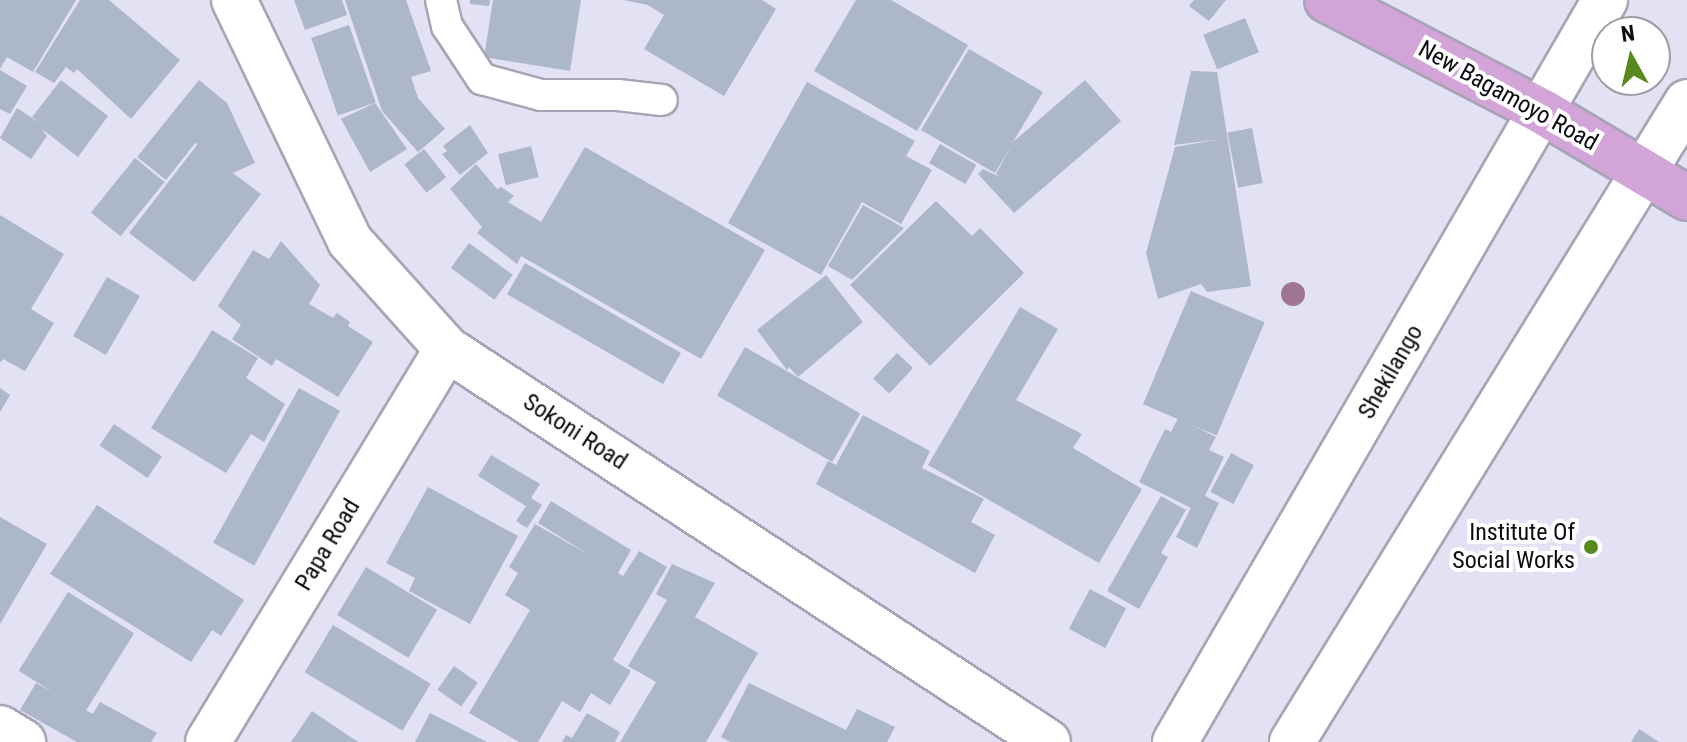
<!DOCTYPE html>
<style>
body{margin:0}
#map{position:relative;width:1687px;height:742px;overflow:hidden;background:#e3e1f4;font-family:"Roboto Condensed",sans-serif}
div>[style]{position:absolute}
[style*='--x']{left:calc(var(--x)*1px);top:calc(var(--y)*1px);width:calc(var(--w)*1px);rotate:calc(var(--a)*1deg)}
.building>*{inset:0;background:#acb7c7;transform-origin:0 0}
.roads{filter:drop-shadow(2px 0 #a6a4b6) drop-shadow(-2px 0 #a6a4b6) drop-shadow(0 2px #a6a4b6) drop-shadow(0 -2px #a6a4b6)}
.service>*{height:30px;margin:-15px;padding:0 15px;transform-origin:15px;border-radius:15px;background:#fff}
.minor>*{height:44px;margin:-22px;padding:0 22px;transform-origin:22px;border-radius:22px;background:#fff}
.tertiary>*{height:44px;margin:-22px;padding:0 22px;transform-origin:22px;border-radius:22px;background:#fff}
.secondary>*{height:44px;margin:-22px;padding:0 22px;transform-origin:22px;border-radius:22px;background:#fff}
.trunk>*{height:44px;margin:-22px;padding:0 22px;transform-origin:22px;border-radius:22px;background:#d2a4d8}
.trees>*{width:24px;height:24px;margin:-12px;border-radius:50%;background:#a07592}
.dots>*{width:22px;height:22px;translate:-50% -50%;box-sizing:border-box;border:4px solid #fff;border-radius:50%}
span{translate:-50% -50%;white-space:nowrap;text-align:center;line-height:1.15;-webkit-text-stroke:8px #fff;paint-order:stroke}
.street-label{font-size:24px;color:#0c0b11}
.poi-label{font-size:24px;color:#0c0b11}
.right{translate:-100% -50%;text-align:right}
.north{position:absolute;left:1591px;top:16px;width:80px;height:80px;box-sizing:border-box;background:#fff;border:2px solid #9e9da0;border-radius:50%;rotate:352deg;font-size:22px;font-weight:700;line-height:32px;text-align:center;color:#0c0b11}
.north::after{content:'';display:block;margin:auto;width:28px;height:36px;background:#58891d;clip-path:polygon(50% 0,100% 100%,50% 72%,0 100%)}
</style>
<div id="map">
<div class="building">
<div style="clip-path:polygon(0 0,76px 0,33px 72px,7px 57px,0 69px)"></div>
<div style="clip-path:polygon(80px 0,109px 0,180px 60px,131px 119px,77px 69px,74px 73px,66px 67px,54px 83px,35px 72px)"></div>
<div style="clip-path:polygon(294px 0,342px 0,347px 15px,305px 30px)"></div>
<div style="clip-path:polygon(345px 0,406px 0,431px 71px,411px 77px,418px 98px,445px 129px,418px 152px,382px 111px)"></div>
<div style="clip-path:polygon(470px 0,490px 0,489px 6px,470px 4px)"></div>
<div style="clip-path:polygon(493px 0,581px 0,570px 71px,484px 57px)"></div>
<div style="clip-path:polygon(624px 0,762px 0,776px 9px,724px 96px,644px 49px,664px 15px,648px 5px)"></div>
<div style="clip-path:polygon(856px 0,891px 0,968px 45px,917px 131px,814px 71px)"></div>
<div style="clip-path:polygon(1194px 0,1226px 0,1209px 21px,1189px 6px)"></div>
<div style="left:1245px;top:18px;width:37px;height:45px;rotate:68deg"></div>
<div style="left:349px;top:25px;width:82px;height:40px;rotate:71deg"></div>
<div style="clip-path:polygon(969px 49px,1043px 92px,1013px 142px,1085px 80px,1121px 121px,1014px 213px,978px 174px,983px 169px,1000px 177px,996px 174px,1012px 145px,995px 173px,921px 130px)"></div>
<div style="clip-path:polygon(0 70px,27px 86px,10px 114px,0 109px)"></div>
<div style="clip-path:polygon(1191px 71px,1217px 72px,1251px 286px,1207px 292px,1201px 284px,1158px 299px,1146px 253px,1175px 147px,1221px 139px,1174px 145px)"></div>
<div style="clip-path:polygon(61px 80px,108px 116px,78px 157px,42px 129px,47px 136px,31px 159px,0 138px,17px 108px,41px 124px,32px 117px)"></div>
<div style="clip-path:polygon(199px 80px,227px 103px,255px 163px,233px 173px,261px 194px,194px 282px,129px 233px,197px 145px,196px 142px,166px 180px,137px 157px)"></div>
<div style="clip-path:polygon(807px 82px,915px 141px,906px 156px,932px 170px,901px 224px,862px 202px,821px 275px,728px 223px)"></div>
<div style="clip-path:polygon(375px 103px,407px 149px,370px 172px,341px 119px)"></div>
<div style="clip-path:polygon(470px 125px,488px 153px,460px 175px,442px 154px,447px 151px,443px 146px)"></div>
<div style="left:1252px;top:128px;width:56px;height:25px;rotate:79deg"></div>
<div style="left:940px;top:144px;width:42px;height:22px;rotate:30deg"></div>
<div style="left:531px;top:146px;width:32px;height:34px;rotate:76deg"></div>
<div style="clip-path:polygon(585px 147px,765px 250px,701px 359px,521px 256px,517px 264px,477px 233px,482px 227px,450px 189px,476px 164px,497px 189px,501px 187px,514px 196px,508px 202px,541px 222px)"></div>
<div style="left:424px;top:149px;width:36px;height:25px;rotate:52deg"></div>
<div style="left:135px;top:158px;width:38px;height:70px;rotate:39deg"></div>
<div style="clip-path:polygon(936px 201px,972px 236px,980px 228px,1024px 273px,930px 366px,850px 285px)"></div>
<div style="clip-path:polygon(863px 205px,904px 228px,852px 280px,828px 266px)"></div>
<div style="clip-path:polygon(0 215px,64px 254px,31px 309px,54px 323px,25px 371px,3px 359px,0 363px)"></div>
<div style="clip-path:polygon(281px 241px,320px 285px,309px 304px,333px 318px,337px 313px,350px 322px,348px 326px,373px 342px,338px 397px,276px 359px,272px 366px,232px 339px,241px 325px,218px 306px,253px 250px,269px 259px)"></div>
<div style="left:469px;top:243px;width:54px;height:31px;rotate:36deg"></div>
<div style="left:525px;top:263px;width:180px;height:36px;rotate:30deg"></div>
<div style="clip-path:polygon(826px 275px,863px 322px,798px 377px,789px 367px,787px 370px,757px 330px)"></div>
<div style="left:107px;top:277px;width:38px;height:68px;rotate:30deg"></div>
<div style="left:1191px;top:291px;width:80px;height:123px;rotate:23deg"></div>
<div style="clip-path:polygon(1020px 307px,1058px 329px,1016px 400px,1082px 434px,1073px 448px,1142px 489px,1099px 563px,928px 465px)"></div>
<div style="clip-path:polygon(212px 330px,258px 358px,246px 378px,285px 404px,264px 442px,251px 434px,226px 473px,151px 428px)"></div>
<div style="left:745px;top:347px;width:133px;height:56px;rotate:30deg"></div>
<div style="left:897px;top:353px;width:22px;height:35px;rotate:43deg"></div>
<div style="clip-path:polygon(0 388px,10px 395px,0 412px)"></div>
<div style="left:299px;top:388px;width:47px;height:177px;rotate:29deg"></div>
<div style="clip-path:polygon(863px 415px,930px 451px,922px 468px,984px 499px,971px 522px,995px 535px,975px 573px,816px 484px,828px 461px,836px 465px)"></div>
<div style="clip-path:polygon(1178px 418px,1216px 437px,1209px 450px,1224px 457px,1205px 496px,1219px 503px,1197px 548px,1176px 537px,1191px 508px,1139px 482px,1165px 429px,1171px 432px)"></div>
<div style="left:114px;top:424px;width:58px;height:26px;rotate:34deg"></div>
<div style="left:1231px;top:453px;width:26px;height:44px;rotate:28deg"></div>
<div style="clip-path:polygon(491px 455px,540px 484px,531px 498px,542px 505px,527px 528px,516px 521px,526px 506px,478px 476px)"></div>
<div style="clip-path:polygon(428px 487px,518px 536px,470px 624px,409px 591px,415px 578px,386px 563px)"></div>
<div style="clip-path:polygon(1161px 496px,1186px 510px,1161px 553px,1168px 557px,1139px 609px,1107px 591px)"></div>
<div style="clip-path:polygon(551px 501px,631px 550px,618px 573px,623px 576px,639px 551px,667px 567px,613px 660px,631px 671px,610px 705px,591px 693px,580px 712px,562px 701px,538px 742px,519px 742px,469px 713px,530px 610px,505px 595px,518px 573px,509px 567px,535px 524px,591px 556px,538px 523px)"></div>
<div style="clip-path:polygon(97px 505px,244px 600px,221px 636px,212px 630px,191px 662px,50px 574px)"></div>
<div style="clip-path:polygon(0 517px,47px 544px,0 624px)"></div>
<div style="clip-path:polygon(672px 564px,715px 583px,695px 617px,758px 653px,706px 742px,620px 742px,656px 682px,628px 666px,667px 600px,656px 594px)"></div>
<div style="left:366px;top:567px;width:83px;height:56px;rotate:31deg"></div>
<div style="left:1090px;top:589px;width:41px;height:45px;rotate:28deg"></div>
<div style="left:68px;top:592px;width:78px;height:93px;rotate:32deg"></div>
<div style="left:333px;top:625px;width:114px;height:55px;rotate:31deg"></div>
<div style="left:454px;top:666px;width:29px;height:29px;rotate:35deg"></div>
<div style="clip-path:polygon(36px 683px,93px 714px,100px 702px,157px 733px,151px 742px,77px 742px,20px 710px)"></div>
<div style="clip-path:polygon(749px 683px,846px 730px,857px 709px,895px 727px,887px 742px,731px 742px,721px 737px)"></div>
<div style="clip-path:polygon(312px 711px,358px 742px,291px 742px)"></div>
<div style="clip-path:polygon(430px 713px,487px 742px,415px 742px)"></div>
<div style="clip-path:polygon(587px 713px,620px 732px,615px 742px,562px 742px,566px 735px,572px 738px)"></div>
<div style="clip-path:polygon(1639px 729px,1659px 742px,1631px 742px)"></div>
</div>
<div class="roads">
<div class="service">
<div style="--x:441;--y:0;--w:27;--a:77"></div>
<div style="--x:447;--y:26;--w:64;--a:56.6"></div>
<div style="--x:482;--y:79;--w:61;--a:15.2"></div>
<div style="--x:541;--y:95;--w:77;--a:0"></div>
<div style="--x:618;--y:95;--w:44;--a:6.5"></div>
</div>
<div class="minor">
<div style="--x:0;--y:728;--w:27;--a:31"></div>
<div style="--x:208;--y:742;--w:460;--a:-58.7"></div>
</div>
<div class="tertiary">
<div style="--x:234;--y:0;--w:267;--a:64.3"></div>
<div style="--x:350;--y:241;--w:145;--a:48.1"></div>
<div style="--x:447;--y:349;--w:718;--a:33.18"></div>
</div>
<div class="secondary">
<div style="--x:1175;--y:742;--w:858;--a:-59.91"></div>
<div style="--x:1292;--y:742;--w:752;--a:-58.32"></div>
</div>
<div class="trunk">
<div style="--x:1327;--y:0;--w:243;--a:27.4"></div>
<div style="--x:1543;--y:112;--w:168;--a:30.8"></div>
</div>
</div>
<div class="trees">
<div style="left:1293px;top:294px"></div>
</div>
<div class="dots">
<div style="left:1591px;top:547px;background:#58891d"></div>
</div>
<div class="street-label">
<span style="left:1508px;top:96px;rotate:29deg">New Bagamoyo Road</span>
<span style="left:1391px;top:372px;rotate:-60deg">Shekilango</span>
<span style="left:575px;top:432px;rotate:33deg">Sokoni Road</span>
<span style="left:328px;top:545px;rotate:-59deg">Papa Road</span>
</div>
<div class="poi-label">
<span class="right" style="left:1575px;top:547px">Institute Of<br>Social Works</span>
</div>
<div class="north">N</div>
</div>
